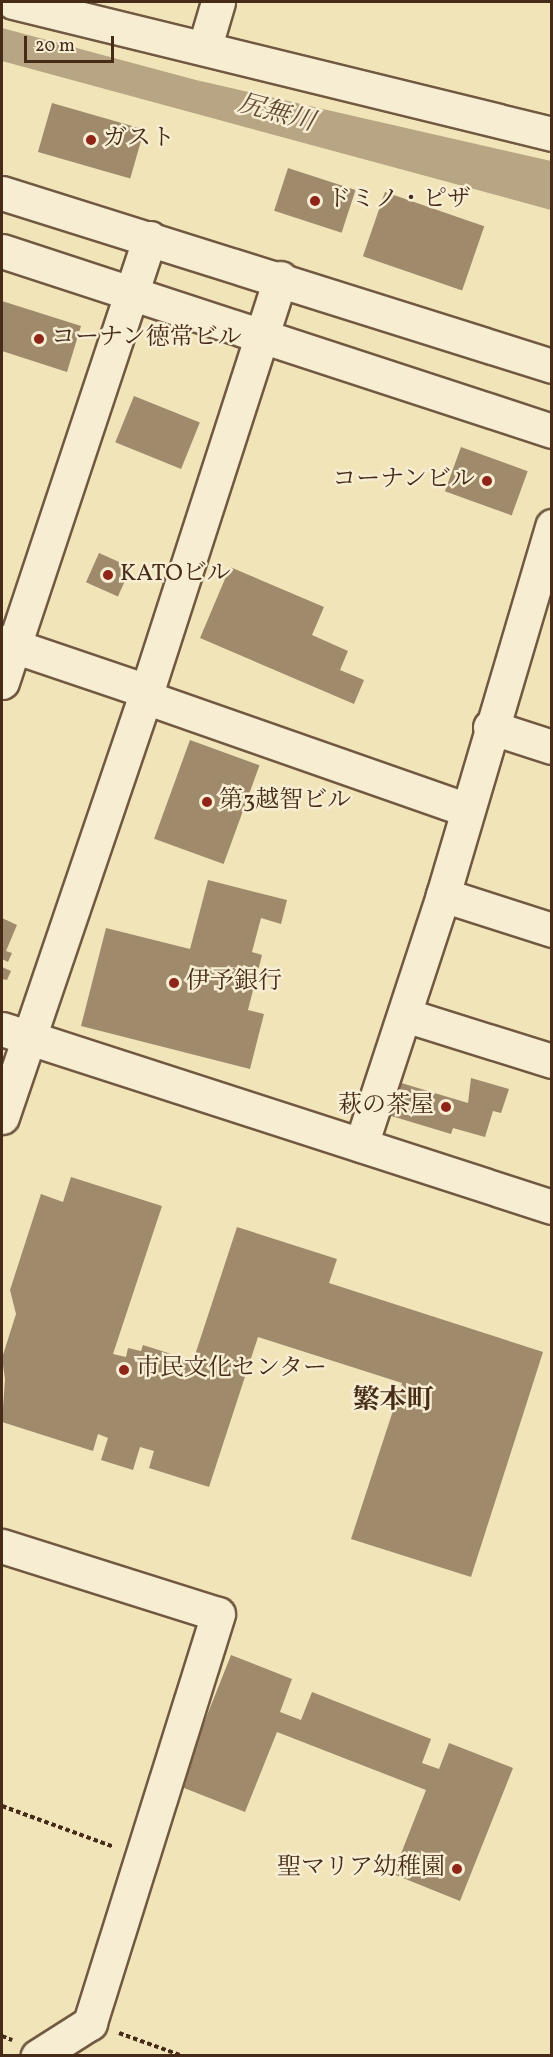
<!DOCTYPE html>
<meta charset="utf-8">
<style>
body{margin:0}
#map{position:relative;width:553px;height:2057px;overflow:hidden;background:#f1e4b9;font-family:Vollkorn,"Noto Serif JP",serif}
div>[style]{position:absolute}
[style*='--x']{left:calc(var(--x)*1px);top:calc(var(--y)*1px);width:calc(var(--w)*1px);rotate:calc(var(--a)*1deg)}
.water>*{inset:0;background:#b7a583}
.building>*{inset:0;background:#9f8b6c;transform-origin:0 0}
.path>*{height:4px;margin-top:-2px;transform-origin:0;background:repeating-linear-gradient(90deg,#462b19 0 4.5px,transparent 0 7.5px)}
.roads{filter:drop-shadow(2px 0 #715941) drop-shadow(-2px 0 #715941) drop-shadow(0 2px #715941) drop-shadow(0 -2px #715941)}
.minor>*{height:33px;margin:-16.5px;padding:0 16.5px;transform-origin:16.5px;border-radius:16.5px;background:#f6edd2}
.dots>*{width:16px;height:16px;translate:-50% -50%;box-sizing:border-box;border:3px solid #f6edd2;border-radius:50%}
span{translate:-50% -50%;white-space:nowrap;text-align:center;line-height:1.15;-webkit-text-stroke:5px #f6edd2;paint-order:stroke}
.poi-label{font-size:24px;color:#462b19}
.left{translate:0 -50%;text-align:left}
.right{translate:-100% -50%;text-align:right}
.water-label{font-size:26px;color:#624a34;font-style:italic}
.quarter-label{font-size:27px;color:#462b19;font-weight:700}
.frame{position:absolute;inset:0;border:3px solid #462b19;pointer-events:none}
.scale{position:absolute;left:24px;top:36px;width:90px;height:27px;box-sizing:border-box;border:3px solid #462b19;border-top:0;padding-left:8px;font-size:18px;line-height:21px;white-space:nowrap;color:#462b19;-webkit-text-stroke:4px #f6edd2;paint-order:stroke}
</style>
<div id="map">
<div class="water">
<div style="clip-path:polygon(2px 28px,196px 80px,551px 161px,551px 210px,2px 61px)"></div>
</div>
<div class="building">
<div style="left:52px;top:103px;width:96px;height:51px;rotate:16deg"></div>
<div style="left:288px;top:168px;width:71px;height:45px;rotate:18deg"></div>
<div style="left:385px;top:192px;width:105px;height:68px;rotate:19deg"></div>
<div style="clip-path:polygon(2px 301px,81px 326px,67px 372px,2px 351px)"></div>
<div style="left:134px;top:396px;width:71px;height:50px;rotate:22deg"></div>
<div style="left:461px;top:447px;width:71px;height:47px;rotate:20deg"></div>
<div style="left:99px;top:553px;width:35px;height:32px;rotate:24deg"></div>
<div style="clip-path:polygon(230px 567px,324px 607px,312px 635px,348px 651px,340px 670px,364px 680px,354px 704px,200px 638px)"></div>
<div style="left:190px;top:740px;width:74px;height:105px;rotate:20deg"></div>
<div style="clip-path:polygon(208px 880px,287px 900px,281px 924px,261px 918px,252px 952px,262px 955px,248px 1010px,264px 1014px,250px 1069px,81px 1026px,106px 928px,190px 949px)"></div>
<div style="clip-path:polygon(2px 918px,17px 925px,6px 951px,12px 953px,8px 962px,2px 959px)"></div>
<div style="clip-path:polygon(2px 967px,11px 971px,7px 980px,2px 979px)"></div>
<div style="clip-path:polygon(471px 1078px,509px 1089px,501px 1113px,493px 1111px,485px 1137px,453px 1128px,451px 1134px,388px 1115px,398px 1082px,468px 1103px)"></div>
<div style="clip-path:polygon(71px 1177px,162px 1206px,113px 1354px,126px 1357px,128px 1348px,141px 1351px,143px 1345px,193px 1361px,237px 1227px,337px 1259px,329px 1283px,543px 1352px,471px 1577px,351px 1539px,402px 1383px,258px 1337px,209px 1487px,149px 1468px,154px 1451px,140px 1447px,133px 1470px,101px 1460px,108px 1438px,98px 1434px,93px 1451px,2px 1422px,5px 1379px,2px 1358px,16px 1314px,10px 1290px,41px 1194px,63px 1202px)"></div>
<div style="clip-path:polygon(231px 1655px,292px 1679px,280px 1712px,301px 1720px,312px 1692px,431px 1739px,422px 1763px,439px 1769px,449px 1743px,513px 1768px,460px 1901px,393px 1874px,426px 1790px,277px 1732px,245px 1812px,179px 1786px)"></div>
</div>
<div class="path">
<div style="--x:2;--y:1806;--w:119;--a:20.1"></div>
<div style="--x:119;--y:2033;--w:68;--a:19.8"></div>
<div style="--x:2;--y:2036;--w:11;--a:22"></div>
</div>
<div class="roads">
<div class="minor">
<div style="--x:13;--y:2;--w:555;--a:13.76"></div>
<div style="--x:205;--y:46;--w:46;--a:-73.5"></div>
<div style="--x:2;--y:193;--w:577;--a:17.46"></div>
<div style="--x:2;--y:251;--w:579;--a:18.12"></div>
<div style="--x:2;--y:642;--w:153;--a:18.7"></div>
<div style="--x:2;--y:682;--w:468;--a:-71.6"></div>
<div style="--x:145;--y:697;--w:341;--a:19.3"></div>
<div style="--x:490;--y:727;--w:65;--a:17.9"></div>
<div style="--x:443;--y:895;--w:114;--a:17.8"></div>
<div style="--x:405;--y:1015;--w:154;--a:17.4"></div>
<div style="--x:2;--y:1029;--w:578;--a:17.93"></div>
<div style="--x:2;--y:1117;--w:450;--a:-71.2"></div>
<div style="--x:147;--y:691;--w:434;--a:-72.1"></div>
<div style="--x:361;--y:1145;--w:263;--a:-71.8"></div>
<div style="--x:443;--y:895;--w:385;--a:-73.5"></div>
<div style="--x:2;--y:1546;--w:226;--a:17.5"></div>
<div style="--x:218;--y:1614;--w:429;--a:107.4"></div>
<div style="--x:90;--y:2023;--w:62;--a:147.6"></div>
</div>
</div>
<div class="dots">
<div style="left:91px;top:140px;background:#8f2418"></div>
<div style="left:315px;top:201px;background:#8f2418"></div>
<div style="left:39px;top:339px;background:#8f2418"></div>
<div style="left:487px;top:481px;background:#8f2418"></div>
<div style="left:108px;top:575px;background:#8f2418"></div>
<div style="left:207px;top:802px;background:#8f2418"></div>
<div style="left:174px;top:983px;background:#8f2418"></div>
<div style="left:446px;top:1107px;background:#8f2418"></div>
<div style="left:124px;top:1370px;background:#8f2418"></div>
<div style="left:457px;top:1869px;background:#8f2418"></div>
</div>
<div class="poi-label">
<span class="left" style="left:103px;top:140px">ガスト</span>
<span class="left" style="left:327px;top:201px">ドミノ・ピザ</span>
<span class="left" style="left:51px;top:339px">コーナン徳常ビル</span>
<span class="right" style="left:475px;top:481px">コーナンビル</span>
<span class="left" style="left:120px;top:575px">KATOビル</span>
<span class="left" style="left:219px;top:802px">第3越智ビル</span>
<span class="left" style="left:186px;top:983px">伊予銀行</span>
<span class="right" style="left:434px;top:1107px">萩の茶屋</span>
<span class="left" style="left:136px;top:1370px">市民文化センター</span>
<span class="right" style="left:445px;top:1869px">聖マリア幼稚園</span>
</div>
<div class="water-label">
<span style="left:276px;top:114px;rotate:15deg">尻無川</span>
</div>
<div class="quarter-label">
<span style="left:393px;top:1402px">繁本町</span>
</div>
<div class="frame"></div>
<div class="scale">20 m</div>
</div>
